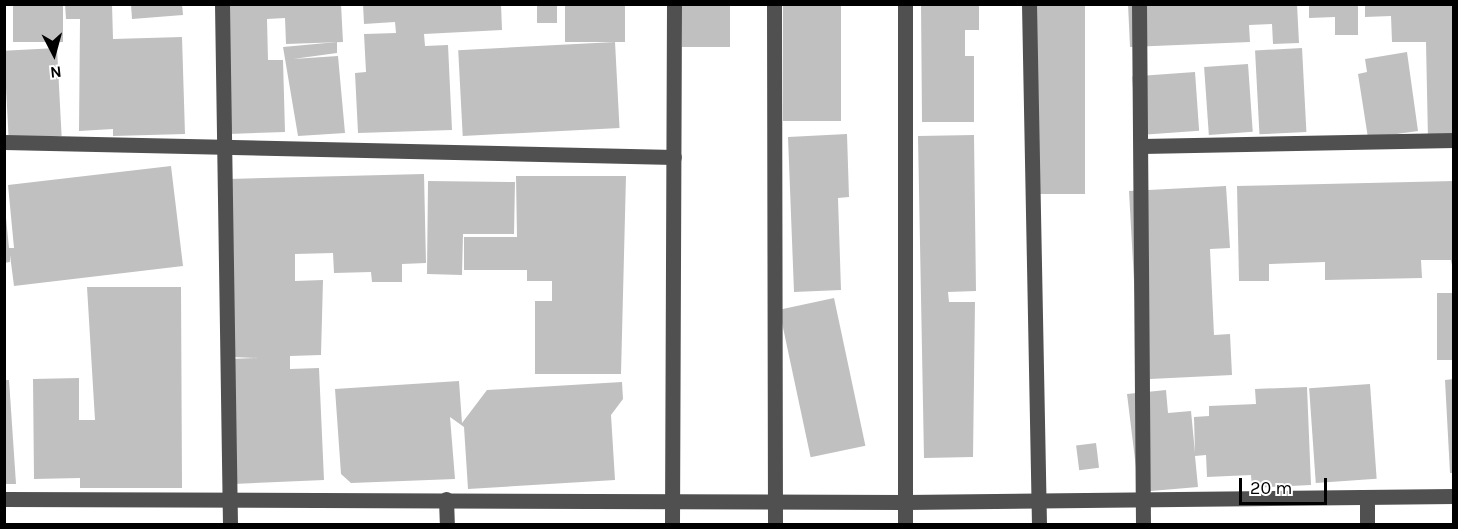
<!DOCTYPE html>
<style>
body{margin:0}
#map{position:relative;width:1458px;height:529px;overflow:hidden;background:#fff;font-family:Karla,sans-serif}
div>[style]{position:absolute}
[style*='--x']{left:calc(var(--x)*1px);top:calc(var(--y)*1px);width:calc(var(--w)*1px);rotate:calc(var(--a)*1deg)}
.building>*{inset:0;background:#c0c0c0;transform-origin:0 0}
.minor>*{height:15px;margin:-7.5px;padding:0 7.5px;transform-origin:7.5px;border-radius:7.5px;background:#505050}
span{translate:-50% -50%;white-space:nowrap;text-align:center;line-height:1.15;-webkit-text-stroke:6px #fff;paint-order:stroke}
.frame{position:absolute;inset:0;border:6px solid #000;pointer-events:none}
.north{position:absolute;left:24px;top:24px;width:60px;height:60px;-webkit-text-stroke:4px #fff;paint-order:stroke;rotate:174deg;font-size:16px;font-weight:700;line-height:24px;text-align:center;color:#000}
.north::after{content:'';display:block;margin:auto;width:21px;height:27px;background:#000;clip-path:polygon(50% 0,100% 100%,50% 72%,0 100%)}
.scale{position:absolute;left:1239px;top:478px;width:88px;height:27px;box-sizing:border-box;border:3px solid #000;border-top:0;padding-left:8px;font-size:18px;line-height:21px;white-space:nowrap;color:#000;-webkit-text-stroke:4px #fff;paint-order:stroke}
</style>
<div id="map">
<div class="building">
<div style="left:13px;top:4px;width:50px;height:38px"></div>
<div style="clip-path:polygon(65px 4px,112px 4px,113px 39px,182px 37px,185px 134px,113px 136px,113px 129px,79px 131px,80px 19px,66px 19px)"></div>
<div style="clip-path:polygon(131px 4px,182px 4px,183px 15px,132px 19px)"></div>
<div style="clip-path:polygon(225px 4px,341px 4px,343px 42px,286px 44px,285px 18px,267px 19px,268px 60px,283px 60px,285px 132px,229px 134px)"></div>
<div style="clip-path:polygon(363px 4px,501px 4px,502px 30px,424px 34px,425px 46px,448px 45px,452px 130px,358px 133px,355px 73px,366px 72px,364px 34px,396px 33px,395px 22px,364px 24px)"></div>
<div style="left:537px;top:4px;width:20px;height:19px"></div>
<div style="left:565px;top:4px;width:60px;height:38px"></div>
<div style="left:682px;top:4px;width:48px;height:43px"></div>
<div style="left:783px;top:4px;width:58px;height:117px"></div>
<div style="clip-path:polygon(921px 4px,979px 4px,979px 30px,965px 30px,965px 56px,974px 56px,974px 122px,922px 122px)"></div>
<div style="left:1033px;top:4px;width:52px;height:190px"></div>
<div style="clip-path:polygon(1128px 4px,1297px 4px,1299px 43px,1273px 44px,1272px 24px,1249px 25px,1250px 42px,1130px 47px)"></div>
<div style="clip-path:polygon(1309px 4px,1358px 4px,1358px 35px,1335px 35px,1335px 17px,1309px 18px)"></div>
<div style="clip-path:polygon(1365px 4px,1454px 4px,1454px 140px,1428px 140px,1426px 42px,1392px 42px,1391px 16px,1365px 17px)"></div>
<div style="clip-path:polygon(337px 42px,337px 53px,293px 59px,338px 56px,345px 133px,298px 136px,283px 47px)"></div>
<div style="left:615px;top:42px;width:86px;height:157px;rotate:87deg"></div>
<div style="left:57px;top:48px;width:88px;height:53px;rotate:87deg"></div>
<div style="left:1302px;top:48px;width:84px;height:47px;rotate:87deg"></div>
<div style="clip-path:polygon(1407px 52px,1418px 131px,1368px 138px,1358px 74px,1367px 72px,1365px 59px)"></div>
<div style="left:1248px;top:64px;width:68px;height:44px;rotate:86deg"></div>
<div style="left:1195px;top:72px;width:59px;height:63px;rotate:86deg"></div>
<div style="clip-path:polygon(847px 134px,849px 197px,838px 198px,841px 290px,794px 292px,788px 137px)"></div>
<div style="clip-path:polygon(974px 135px,976px 291px,948px 292px,949px 302px,975px 302px,973px 457px,924px 458px,918px 136px)"></div>
<div style="clip-path:polygon(171px 166px,183px 266px,14px 286px,10px 255px,10px 262px,4px 263px,4px 198px,9px 248px,14px 248px,8px 185px)"></div>
<div style="clip-path:polygon(424px 174px,426px 263px,402px 264px,402px 282px,372px 282px,371px 272px,334px 273px,333px 253px,295px 254px,295px 281px,323px 280px,321px 355px,290px 356px,290px 369px,319px 368px,324px 480px,233px 484px,228px 359px,258px 358px,232px 357px,228px 179px)"></div>
<div style="clip-path:polygon(516px 176px,626px 176px,621px 374px,535px 374px,535px 301px,552px 301px,552px 281px,527px 281px,527px 270px,464px 270px,464px 237px,517px 237px)"></div>
<div style="clip-path:polygon(428px 181px,515px 182px,514px 234px,463px 234px,462px 275px,427px 274px)"></div>
<div style="clip-path:polygon(1454px 181px,1454px 276px,1451px 260px,1421px 260px,1422px 278px,1325px 280px,1325px 262px,1269px 264px,1269px 281px,1239px 281px,1237px 186px)"></div>
<div style="clip-path:polygon(1226px 186px,1230px 248px,1210px 249px,1214px 335px,1230px 334px,1232px 375px,1150px 379px,1150px 390px,1140px 390px,1129px 191px)"></div>
<div style="clip-path:polygon(87px 287px,181px 287px,182px 488px,80px 488px,80px 478px,34px 479px,33px 379px,79px 378px,79px 420px,95px 420px)"></div>
<div style="left:1437px;top:293px;width:17px;height:67px"></div>
<div style="left:834px;top:298px;width:151px;height:56px;rotate:78deg"></div>
<div style="clip-path:polygon(1454px 379px,1454px 473px,1450px 473px,1445px 380px)"></div>
<div style="clip-path:polygon(4px 380px,9px 380px,16px 484px,4px 484px)"></div>
<div style="clip-path:polygon(459px 381px,462px 423px,487px 390px,622px 382px,623px 399px,611px 415px,615px 480px,468px 489px,464px 427px,450px 417px,455px 479px,351px 483px,341px 474px,335px 389px)"></div>
<div style="left:1370px;top:384px;width:95px;height:61px;rotate:86deg"></div>
<div style="clip-path:polygon(1307px 387px,1311px 485px,1252px 488px,1251px 475px,1207px 477px,1206px 455px,1195px 456px,1198px 487px,1139px 492px,1127px 394px,1166px 390px,1168px 413px,1191px 411px,1195px 453px,1194px 417px,1209px 416px,1209px 406px,1256px 404px,1255px 389px)"></div>
<div style="left:1096px;top:443px;width:25px;height:20px;rotate:83deg"></div>
</div>
<div class="minor">
<div style="--x:222;--y:4;--w:520;--a:89.12"></div>
<div style="--x:774;--y:4;--w:520;--a:89.89"></div>
<div style="--x:1029;--y:4;--w:520;--a:88.9"></div>
<div style="--x:1139;--y:4;--w:520;--a:89.56"></div>
<div style="--x:4;--y:142;--w:670;--a:1.28"></div>
<div style="--x:1142;--y:146;--w:312;--a:-1.1"></div>
<div style="--x:4;--y:499;--w:901;--a:0.19"></div>
<div style="--x:905;--y:502;--w:549;--a:-0.63"></div>
<div style="--x:446;--y:499;--w:25;--a:88"></div>
<div style="--x:1367;--y:499;--w:25;--a:90"></div>
<div style="--x:672;--y:524;--w:520;--a:-89.78"></div>
<div style="--x:905;--y:524;--w:520;--a:-90"></div>
</div>
<div class="frame"></div>
<div class="north">N</div>
<div class="scale">20 m</div>
</div>
